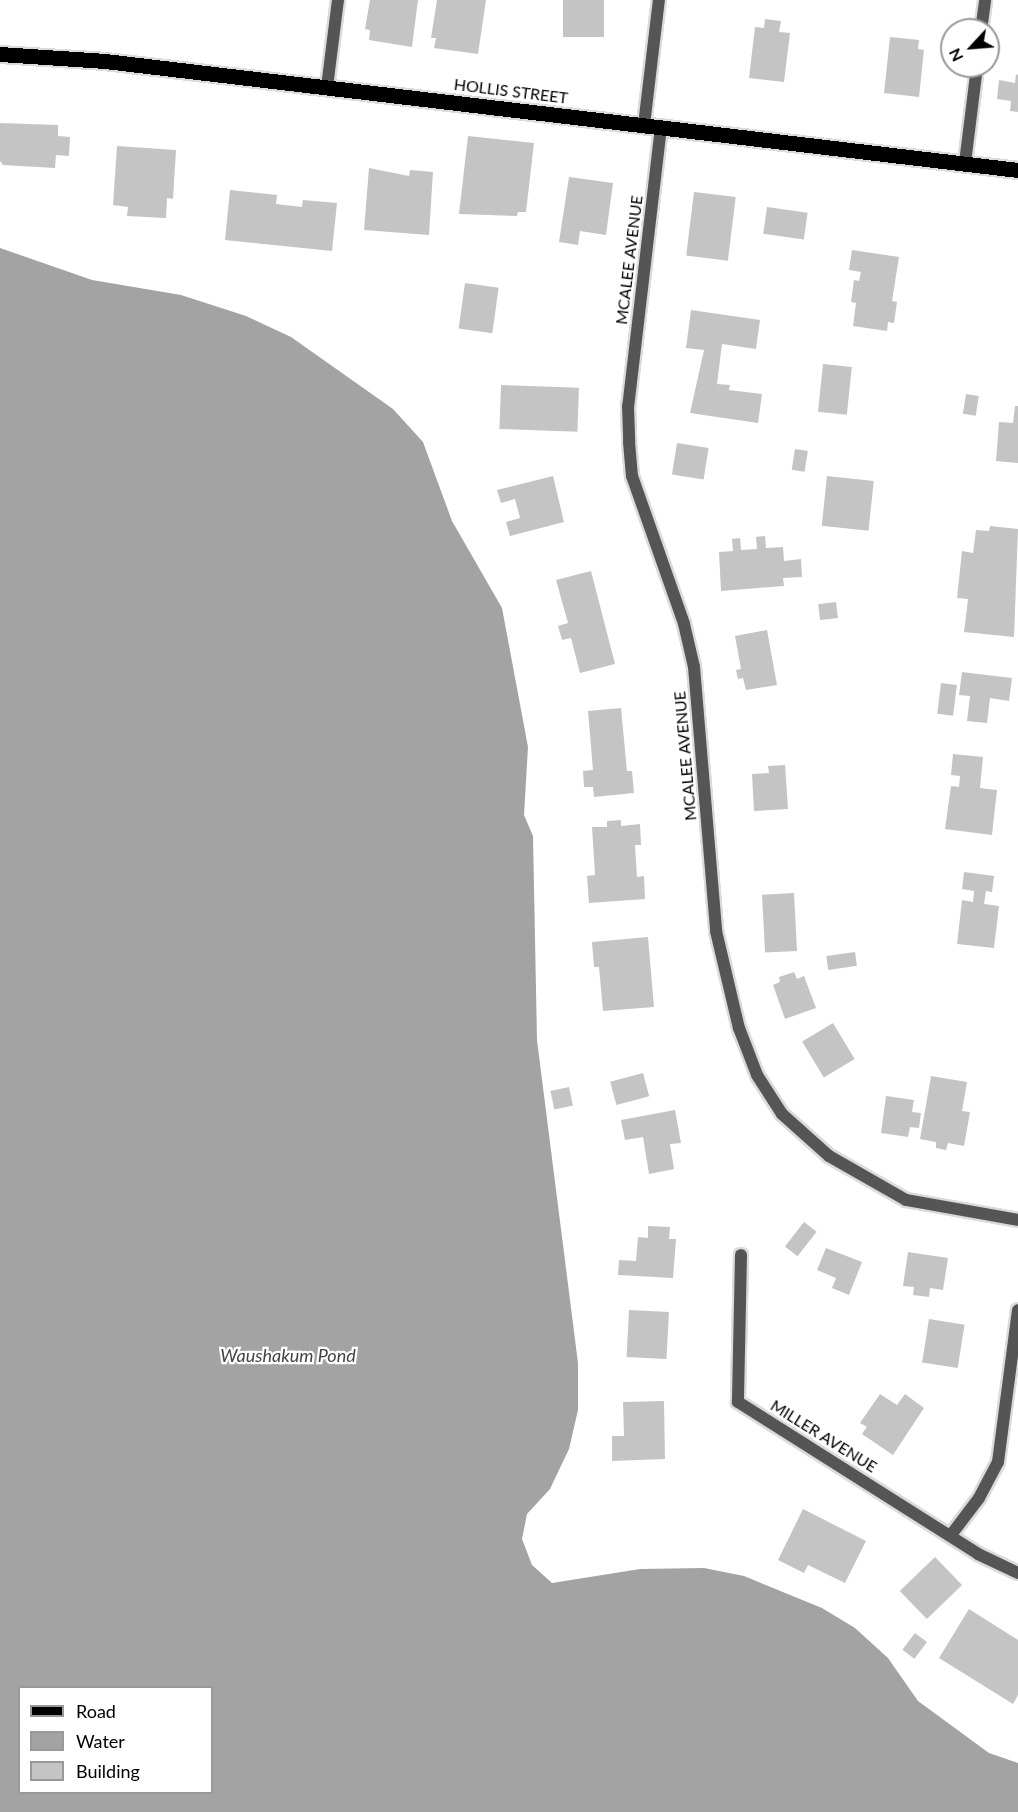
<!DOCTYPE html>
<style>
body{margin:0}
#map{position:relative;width:1018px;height:1812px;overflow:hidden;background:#fff;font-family:Lato,sans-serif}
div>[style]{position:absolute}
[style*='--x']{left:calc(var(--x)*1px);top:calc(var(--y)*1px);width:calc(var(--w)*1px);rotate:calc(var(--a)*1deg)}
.water>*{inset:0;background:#a3a3a3}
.building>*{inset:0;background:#c4c4c4;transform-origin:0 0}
.roads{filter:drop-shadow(2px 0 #dbdbdb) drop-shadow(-2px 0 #dbdbdb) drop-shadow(0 2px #dbdbdb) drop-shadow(0 -2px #dbdbdb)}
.street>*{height:12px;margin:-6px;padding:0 6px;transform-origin:6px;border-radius:6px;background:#555}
.primary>*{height:15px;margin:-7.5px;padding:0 7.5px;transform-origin:7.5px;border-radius:7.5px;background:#000}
span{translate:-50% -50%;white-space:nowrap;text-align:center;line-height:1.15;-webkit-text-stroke:4.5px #fff;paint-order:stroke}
.street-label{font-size:16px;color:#000}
.water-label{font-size:18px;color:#444;font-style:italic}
.legend{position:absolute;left:18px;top:1686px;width:195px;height:108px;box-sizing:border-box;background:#fff;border:2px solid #999;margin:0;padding:8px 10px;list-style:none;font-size:18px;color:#000}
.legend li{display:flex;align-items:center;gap:12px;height:30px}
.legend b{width:30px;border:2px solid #999}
.north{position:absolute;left:940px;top:18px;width:60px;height:60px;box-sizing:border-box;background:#fff;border:2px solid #999;border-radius:50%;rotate:244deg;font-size:16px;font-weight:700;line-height:24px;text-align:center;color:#000}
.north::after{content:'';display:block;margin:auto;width:21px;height:27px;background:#000;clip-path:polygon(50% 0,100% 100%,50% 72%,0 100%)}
</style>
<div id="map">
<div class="water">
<div style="clip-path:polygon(evenodd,0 248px,92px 280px,181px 295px,246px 316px,291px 337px,393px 409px,423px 442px,452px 521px,502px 608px,528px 747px,524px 815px,533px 836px,537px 1040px,578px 1363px,578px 1410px,569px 1449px,550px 1489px,527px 1514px,522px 1539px,532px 1565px,552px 1583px,640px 1569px,704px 1568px,744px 1576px,822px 1608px,855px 1628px,888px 1658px,918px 1701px,989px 1753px,1018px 1763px,1018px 1812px,0 1812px,0 248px,20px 1688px,212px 1688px,212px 1792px,20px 1792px,20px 1688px)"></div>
</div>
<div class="building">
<div style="clip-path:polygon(370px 0,418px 0,412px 47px,369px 40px,370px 30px,365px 29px)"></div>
<div style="clip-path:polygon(437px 0,486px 0,478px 54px,434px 48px,436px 38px,431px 38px)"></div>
<div style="left:563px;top:0;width:41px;height:37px"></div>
<div style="clip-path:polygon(765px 19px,781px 21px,779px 32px,790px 33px,784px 82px,749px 78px,755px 27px,764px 28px)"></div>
<div style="clip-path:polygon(890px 37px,919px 40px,918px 49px,924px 50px,919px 97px,884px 93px)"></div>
<div style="clip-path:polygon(1016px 74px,1018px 75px,1018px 112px,1010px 111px,1011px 101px,997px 99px,999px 80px,1015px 83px)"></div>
<div style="clip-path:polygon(0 123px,58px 125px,58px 136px,70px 137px,69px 156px,56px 155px,55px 168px,3px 165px,0 161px)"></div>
<div style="clip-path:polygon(468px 136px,534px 143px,526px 212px,518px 212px,517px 216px,459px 214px)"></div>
<div style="clip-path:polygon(117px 146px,176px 150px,173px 199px,167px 198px,166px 218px,127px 216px,128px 207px,113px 205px)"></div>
<div style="clip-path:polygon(369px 168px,409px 176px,410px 170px,433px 172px,429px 235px,364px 230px)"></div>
<div style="clip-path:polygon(569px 177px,613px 183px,606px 235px,580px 231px,578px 245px,559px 242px)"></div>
<div style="clip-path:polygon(230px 190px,277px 195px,276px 204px,302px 207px,303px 200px,337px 203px,332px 251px,225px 240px)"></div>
<div style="left:694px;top:192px;width:42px;height:64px;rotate:7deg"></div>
<div style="left:767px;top:207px;width:41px;height:27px;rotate:8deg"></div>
<div style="clip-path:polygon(852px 250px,899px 257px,892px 301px,897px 302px,894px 323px,888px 322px,887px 331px,853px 326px,856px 303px,851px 302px,854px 280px,859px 281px,861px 272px,849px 270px)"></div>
<div style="left:465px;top:283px;width:34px;height:46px;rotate:8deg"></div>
<div style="clip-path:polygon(691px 310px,760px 320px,756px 349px,722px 344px,717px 384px,730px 385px,729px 390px,762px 394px,758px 423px,690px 413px,704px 350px,686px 348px)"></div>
<div style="left:823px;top:364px;width:29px;height:48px;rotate:6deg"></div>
<div style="left:501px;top:385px;width:78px;height:44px;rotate:2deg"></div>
<div style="left:966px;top:394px;width:13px;height:20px;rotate:9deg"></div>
<div style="clip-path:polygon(1015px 406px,1018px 406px,1018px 463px,996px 461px,999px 422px,1013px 423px)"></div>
<div style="left:677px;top:443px;width:32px;height:32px;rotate:9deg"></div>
<div style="left:795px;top:449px;width:13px;height:21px;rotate:9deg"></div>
<div style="clip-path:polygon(553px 476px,564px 522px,510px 536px,506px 522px,520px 518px,515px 499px,501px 503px,497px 490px)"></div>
<div style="left:827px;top:476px;width:47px;height:50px;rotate:6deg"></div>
<div style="clip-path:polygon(990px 526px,1018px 529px,1014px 637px,964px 632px,968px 599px,957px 598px,962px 551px,973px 553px,976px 530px,989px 531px)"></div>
<div style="clip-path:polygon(765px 536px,766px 548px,783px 547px,784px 561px,801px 559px,802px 577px,783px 578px,784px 586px,721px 591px,719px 552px,733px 551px,732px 539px,740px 538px,741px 550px,757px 549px,756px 537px)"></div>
<div style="clip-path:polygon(591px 571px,615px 664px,580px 673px,571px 638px,562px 640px,558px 626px,568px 623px,556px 580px)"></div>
<div style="left:836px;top:602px;width:16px;height:18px;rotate:83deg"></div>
<div style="clip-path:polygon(767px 630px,777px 685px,746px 690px,743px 678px,738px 679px,736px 670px,741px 669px,735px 636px)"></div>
<div style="clip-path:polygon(962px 672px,1012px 678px,1009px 701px,990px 698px,987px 723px,967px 721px,970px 696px,959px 695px)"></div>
<div style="left:941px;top:683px;width:16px;height:31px;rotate:7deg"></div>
<div style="clip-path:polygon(621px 708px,627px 771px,632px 771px,634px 793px,594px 797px,593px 787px,584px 787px,583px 771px,593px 770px,588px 711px)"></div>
<div style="clip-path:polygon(953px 754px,983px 757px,980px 788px,997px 790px,992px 835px,945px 829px,951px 786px,959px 787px,960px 776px,951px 775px)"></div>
<div style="clip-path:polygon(785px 765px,788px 809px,754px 811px,752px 774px,769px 773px,768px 766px)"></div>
<div style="clip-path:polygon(621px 820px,621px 826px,640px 824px,641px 845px,635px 845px,637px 877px,644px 876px,645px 899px,589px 903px,587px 876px,595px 875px,592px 827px,607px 827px,607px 821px)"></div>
<div style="clip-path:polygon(964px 872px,994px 876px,992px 892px,986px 891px,984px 904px,999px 906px,994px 948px,957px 944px,962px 900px,973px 902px,974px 891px,962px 889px)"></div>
<div style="left:794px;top:893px;width:58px;height:32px;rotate:87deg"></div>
<div style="clip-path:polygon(648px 937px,654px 1007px,603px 1011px,599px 967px,594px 967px,592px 942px)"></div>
<div style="left:855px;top:952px;width:14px;height:29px;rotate:82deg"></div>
<div style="clip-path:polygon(794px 972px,797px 979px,804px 976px,816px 1008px,785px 1019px,773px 985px,780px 982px,779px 977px)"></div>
<div style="left:833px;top:1023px;width:42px;height:36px;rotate:59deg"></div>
<div style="left:643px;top:1073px;width:24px;height:34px;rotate:75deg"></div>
<div style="clip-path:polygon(931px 1076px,967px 1082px,962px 1111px,970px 1112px,964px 1146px,948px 1143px,946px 1150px,936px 1148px,936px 1142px,920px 1139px)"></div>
<div style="left:569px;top:1087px;width:19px;height:19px;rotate:78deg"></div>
<div style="clip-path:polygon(886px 1096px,914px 1100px,912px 1112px,921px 1113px,919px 1128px,910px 1127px,908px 1137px,881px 1133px)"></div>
<div style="clip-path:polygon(675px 1110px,681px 1143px,670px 1144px,674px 1169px,649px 1174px,643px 1137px,625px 1140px,621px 1120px)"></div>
<div style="left:804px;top:1222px;width:16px;height:31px;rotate:38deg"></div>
<div style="clip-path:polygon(648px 1226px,670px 1227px,669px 1239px,676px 1239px,673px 1278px,618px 1275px,619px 1260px,636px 1261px,638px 1237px,648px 1238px)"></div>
<div style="clip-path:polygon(826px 1248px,862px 1262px,849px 1295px,832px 1288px,836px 1278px,817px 1270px)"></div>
<div style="clip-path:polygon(908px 1252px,948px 1258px,943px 1290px,930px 1288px,929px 1297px,913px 1295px,914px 1287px,903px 1286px)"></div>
<div style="left:629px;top:1310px;width:40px;height:47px;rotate:3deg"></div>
<div style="left:929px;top:1319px;width:36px;height:44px;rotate:9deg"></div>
<div style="clip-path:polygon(880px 1394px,897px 1405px,905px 1394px,924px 1408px,893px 1455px,862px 1434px,867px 1427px,860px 1423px)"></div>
<div style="clip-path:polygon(664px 1401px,665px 1459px,612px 1461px,612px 1436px,624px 1436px,623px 1402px)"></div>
<div style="clip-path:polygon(803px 1509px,866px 1541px,845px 1583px,808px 1565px,804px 1573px,778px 1560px)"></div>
<div style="left:935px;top:1557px;width:39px;height:49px;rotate:46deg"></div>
<div style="clip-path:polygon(969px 1609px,1018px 1640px,1018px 1695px,1013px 1704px,939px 1658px)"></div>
<div style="left:915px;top:1633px;width:15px;height:21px;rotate:37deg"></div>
</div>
<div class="roads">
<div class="street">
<div style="--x:981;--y:30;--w:30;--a:-82"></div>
<div style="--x:327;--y:87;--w:88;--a:-82.8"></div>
<div style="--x:644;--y:125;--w:126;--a:-83.2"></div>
<div style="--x:661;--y:127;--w:281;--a:96.7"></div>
<div style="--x:628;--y:406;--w:36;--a:88"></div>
<div style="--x:629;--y:442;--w:34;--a:85"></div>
<div style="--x:632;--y:476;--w:157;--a:70.6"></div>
<div style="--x:684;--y:624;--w:44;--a:76.9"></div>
<div style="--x:694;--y:667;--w:265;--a:85.2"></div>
<div style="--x:716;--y:931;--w:100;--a:76.7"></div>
<div style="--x:739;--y:1028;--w:50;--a:69"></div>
<div style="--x:757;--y:1075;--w:46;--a:57.3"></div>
<div style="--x:782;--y:1114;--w:63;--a:41.8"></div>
<div style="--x:829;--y:1156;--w:89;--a:29.7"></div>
<div style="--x:906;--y:1200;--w:114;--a:10.1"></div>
<div style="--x:965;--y:163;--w:98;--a:-82.9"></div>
<div style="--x:741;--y:1255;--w:147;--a:91.2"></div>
<div style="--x:738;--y:1402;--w:284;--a:32.3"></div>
<div style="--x:978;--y:1554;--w:44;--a:25.4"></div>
<div style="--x:951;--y:1535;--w:46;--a:-52.9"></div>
<div style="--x:979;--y:1498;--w:41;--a:-62.2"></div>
<div style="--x:998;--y:1462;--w:153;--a:-82.5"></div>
</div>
<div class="primary">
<div style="--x:0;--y:54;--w:105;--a:3.8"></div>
<div style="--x:105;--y:61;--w:919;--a:6.81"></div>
</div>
</div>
<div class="street-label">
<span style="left:511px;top:91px;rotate:7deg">HOLLIS STREET</span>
<span style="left:629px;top:260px;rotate:-83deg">MCALEE AVENUE</span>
<span style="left:685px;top:756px;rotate:-95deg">MCALEE AVENUE</span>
<span style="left:824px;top:1436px;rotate:32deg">MILLER AVENUE</span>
</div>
<div class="water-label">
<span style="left:288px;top:1355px">Waushakum Pond</span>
</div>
<ul class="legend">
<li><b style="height:8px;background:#000"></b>Road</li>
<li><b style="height:16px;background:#a3a3a3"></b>Water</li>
<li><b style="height:16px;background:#c4c4c4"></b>Building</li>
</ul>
<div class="north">N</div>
</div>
